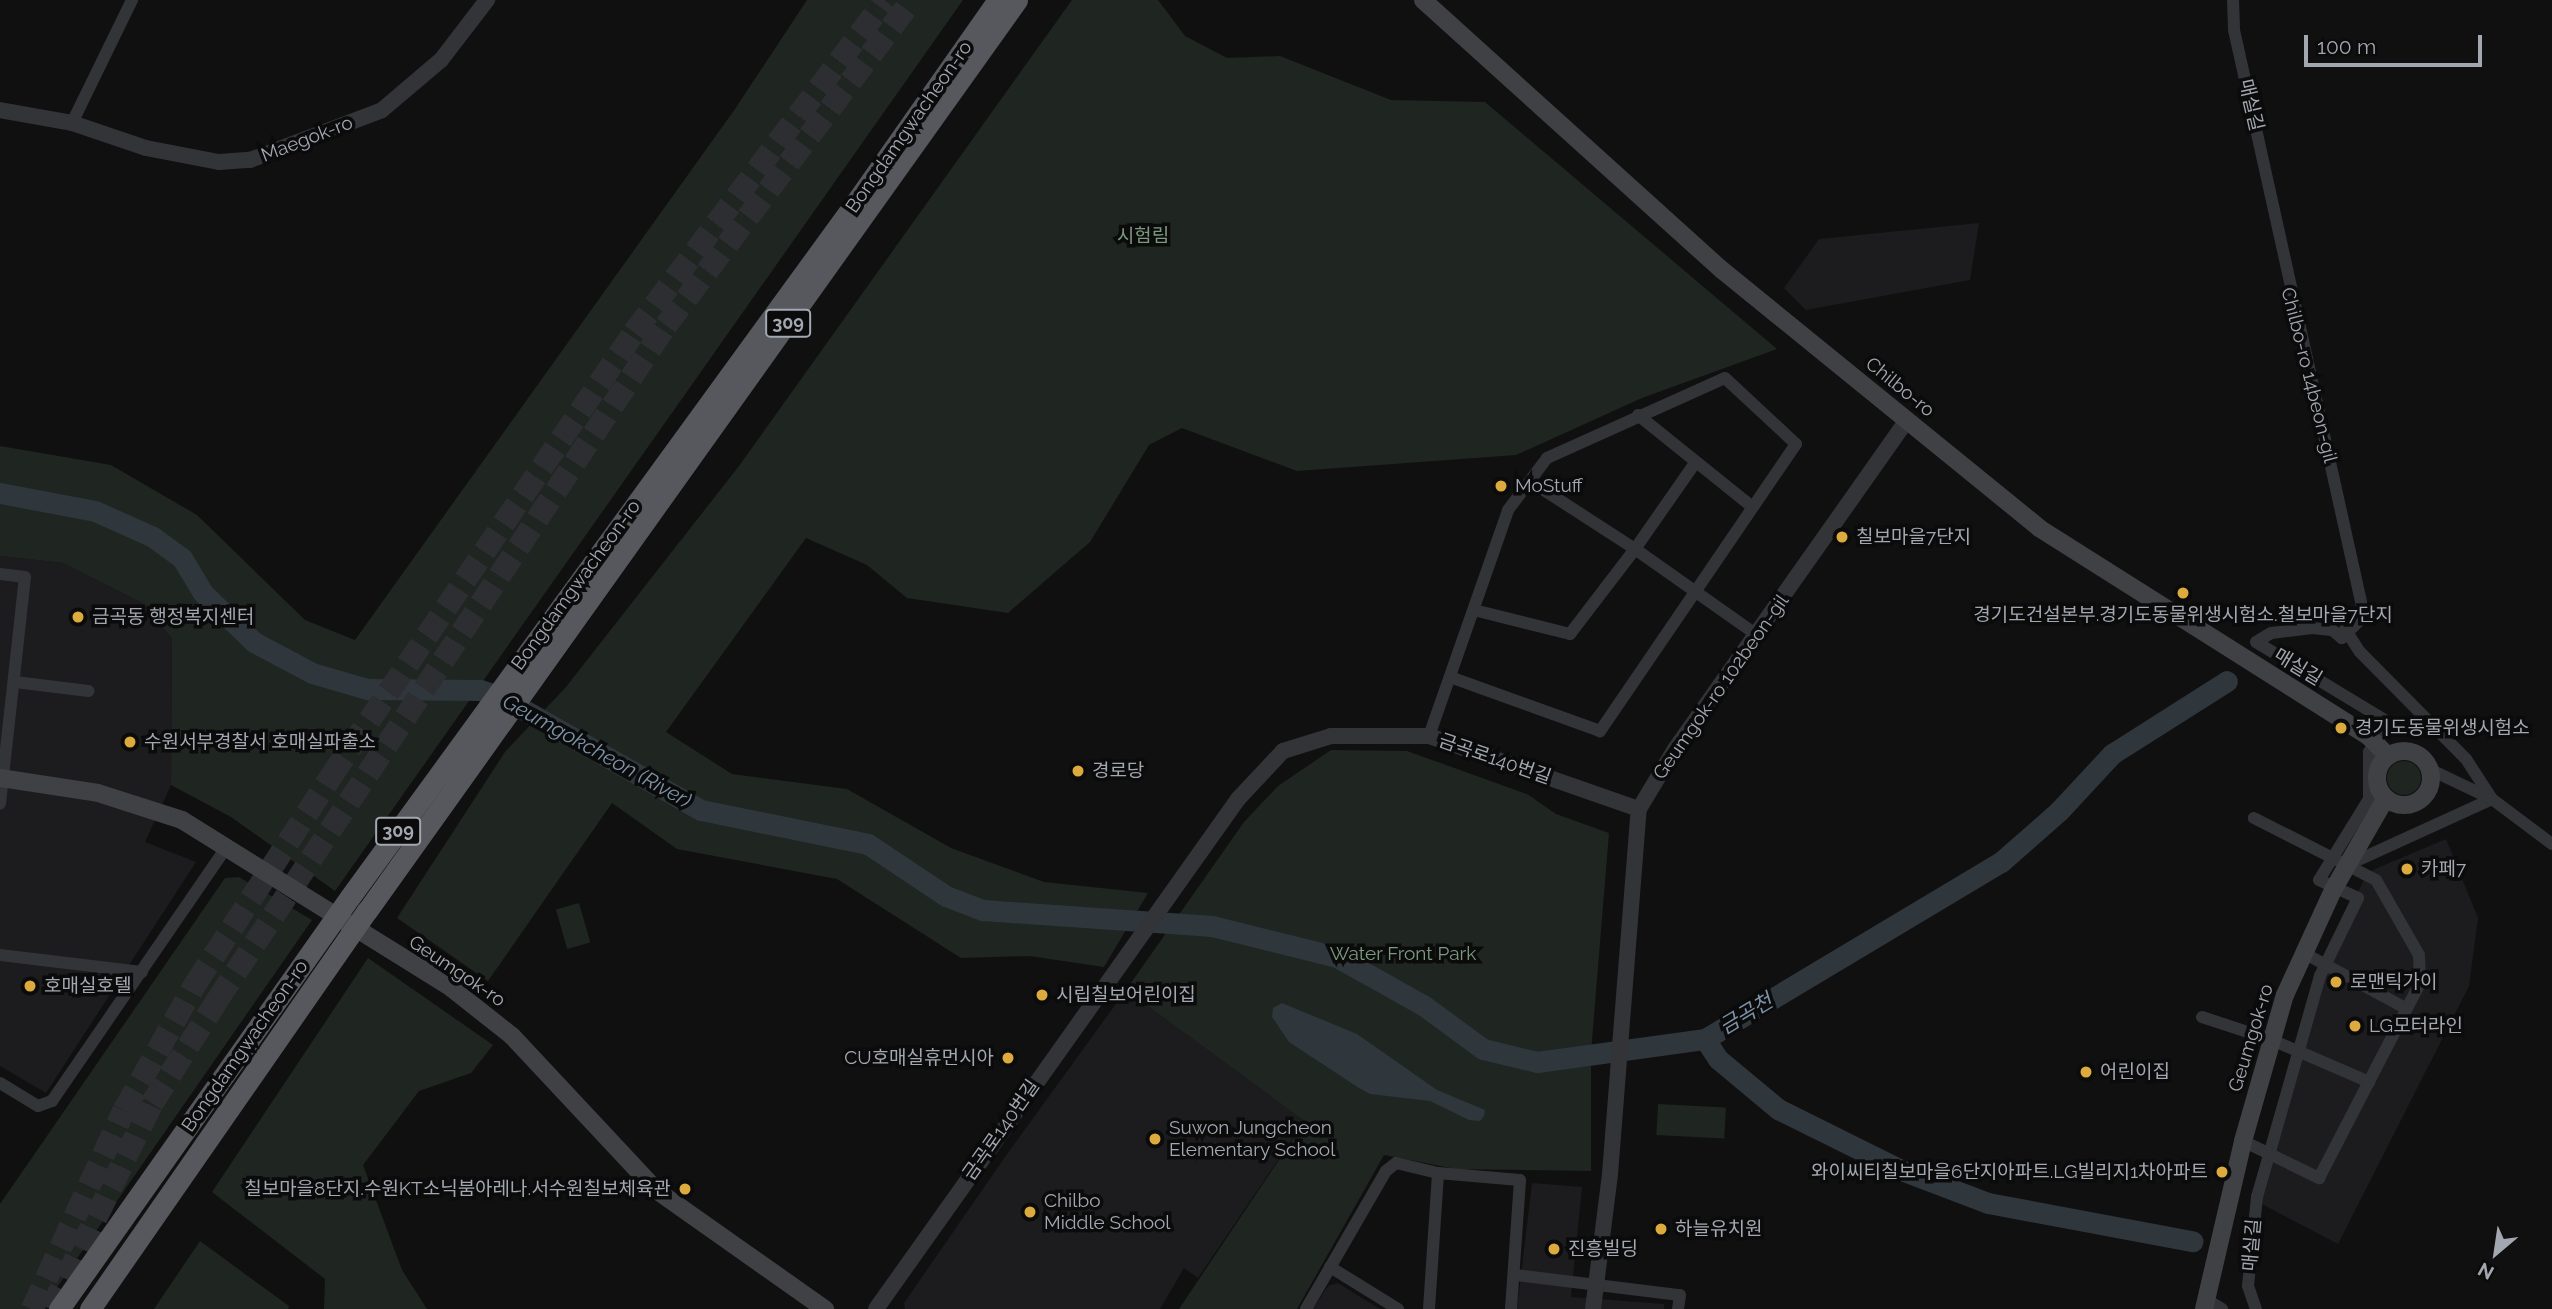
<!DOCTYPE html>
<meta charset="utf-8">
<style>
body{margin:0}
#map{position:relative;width:2552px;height:1309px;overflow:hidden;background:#101011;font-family:Raleway,"Noto Sans KR",sans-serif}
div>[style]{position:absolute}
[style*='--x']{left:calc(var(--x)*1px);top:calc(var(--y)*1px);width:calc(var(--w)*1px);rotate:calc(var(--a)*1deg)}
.built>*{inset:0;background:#1c1c1e}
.green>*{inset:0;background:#1f2520;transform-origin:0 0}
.round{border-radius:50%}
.water>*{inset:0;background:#2f363c}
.river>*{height:21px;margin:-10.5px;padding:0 10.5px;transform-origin:10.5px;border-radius:10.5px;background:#2f363c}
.motorway-tunnel>*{height:23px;margin-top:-11.5px;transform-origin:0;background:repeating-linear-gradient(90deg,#2d2e31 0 23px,transparent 0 34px)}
.minor>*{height:12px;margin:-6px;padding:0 6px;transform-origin:6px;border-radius:6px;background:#333438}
.tertiary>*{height:16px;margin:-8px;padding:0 8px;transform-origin:8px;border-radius:8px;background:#333438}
.secondary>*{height:18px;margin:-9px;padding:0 9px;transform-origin:9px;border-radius:9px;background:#404145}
.secondary>.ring{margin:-9px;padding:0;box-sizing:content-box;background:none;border:18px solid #404145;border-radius:50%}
.trunk>*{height:21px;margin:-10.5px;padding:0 10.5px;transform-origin:10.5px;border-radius:10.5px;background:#56585d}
.dots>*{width:19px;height:19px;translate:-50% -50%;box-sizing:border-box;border:4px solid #0b0b0c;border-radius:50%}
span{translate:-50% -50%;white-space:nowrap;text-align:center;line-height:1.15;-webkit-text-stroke:7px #0b0b0c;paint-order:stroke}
.shield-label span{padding:2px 5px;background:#0b0b0c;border:2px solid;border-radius:5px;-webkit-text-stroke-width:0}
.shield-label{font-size:18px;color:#a3a7b0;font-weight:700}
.street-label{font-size:19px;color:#a3a7b0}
.park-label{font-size:19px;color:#7c9a7e}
.poi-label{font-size:19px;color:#a3a7b0}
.left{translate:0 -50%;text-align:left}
.right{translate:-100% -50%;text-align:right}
.water-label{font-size:21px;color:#7d93a8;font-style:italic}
.north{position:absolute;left:2461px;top:1218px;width:70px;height:70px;-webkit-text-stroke:5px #0b0b0c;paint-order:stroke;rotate:209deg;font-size:19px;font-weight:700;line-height:28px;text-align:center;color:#a3a7b0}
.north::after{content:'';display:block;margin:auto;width:24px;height:32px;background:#a3a7b0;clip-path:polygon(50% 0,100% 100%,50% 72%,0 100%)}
.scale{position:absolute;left:2304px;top:35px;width:178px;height:32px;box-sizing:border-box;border:4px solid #a3a7b0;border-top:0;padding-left:9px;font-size:21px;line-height:24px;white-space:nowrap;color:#a3a7b0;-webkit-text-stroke:5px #0b0b0c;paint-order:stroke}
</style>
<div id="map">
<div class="built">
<div style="clip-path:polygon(1979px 223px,1970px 280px,1806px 310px,1784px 288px,1819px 239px)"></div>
<div style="clip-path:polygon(0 556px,63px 563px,142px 603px,172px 639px,171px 785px,145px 842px,196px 862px,46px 1093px,0 1066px)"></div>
<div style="clip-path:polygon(2446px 839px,2478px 918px,2469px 986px,2338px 1244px,2260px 1203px,2315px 976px,2368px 872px)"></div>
<div style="clip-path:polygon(1126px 990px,1305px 1120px,1198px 1278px,1184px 1268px,1160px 1309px,905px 1309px,904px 1303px,1005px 1157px)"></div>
<div style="clip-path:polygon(1532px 1183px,1582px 1187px,1571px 1297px,1664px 1304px,1664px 1309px,1517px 1309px)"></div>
<div style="clip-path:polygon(1338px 1283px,1380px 1309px,1313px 1309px,1328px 1286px)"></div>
</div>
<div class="green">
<div style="clip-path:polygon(807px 0,963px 0,335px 891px,231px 817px,171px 785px,172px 639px,142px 603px,63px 563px,0 556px,0 446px,111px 465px,197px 515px,305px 620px,355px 640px,735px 109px)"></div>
<div style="clip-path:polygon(1072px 0,1158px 0,1185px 36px,1227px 58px,1280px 56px,1391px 100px,1485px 102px,1777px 349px,1642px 398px,1516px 455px,1297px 471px,1182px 428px,1149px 445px,1090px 542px,1008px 613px,907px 598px,867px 565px,806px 538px,666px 732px,732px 774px,847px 789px,951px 848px,1044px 882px,1148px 893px,1104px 967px,1029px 956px,961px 958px,837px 879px,677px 849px,612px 803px,488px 981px,397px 918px,505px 752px,566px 687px,739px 466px)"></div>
<div style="clip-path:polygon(1331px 750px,1407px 751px,1527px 794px,1556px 814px,1609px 833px,1591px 1052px,1591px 1171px,1456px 1169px,1384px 1155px,1297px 1309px,1179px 1309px,1305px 1121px,1126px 990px,1244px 822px,1278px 786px)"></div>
<div class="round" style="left:2387px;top:761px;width:34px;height:34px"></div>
<div style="clip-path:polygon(239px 877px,312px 920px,42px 1309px,0 1309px,0 1204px,225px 878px)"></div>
<div style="left:579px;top:903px;width:41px;height:24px;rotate:74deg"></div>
<div style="clip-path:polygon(368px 958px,493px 1045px,471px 1073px,419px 1091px,363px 1165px,402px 1270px,427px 1309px,324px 1309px,325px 1279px,212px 1192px)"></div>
<div style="left:1658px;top:1104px;width:68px;height:31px;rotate:3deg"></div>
<div style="clip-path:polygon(200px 1241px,289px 1306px,288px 1309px,154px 1309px)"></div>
</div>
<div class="water">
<div style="clip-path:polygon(1282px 1003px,1357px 1034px,1437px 1090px,1485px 1110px,1484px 1116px,1480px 1121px,1469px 1120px,1430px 1101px,1370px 1094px,1359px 1088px,1289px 1042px,1272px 1017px,1273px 1008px)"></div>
</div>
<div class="river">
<div style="--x:0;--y:493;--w:97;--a:10.7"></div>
<div style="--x:95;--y:511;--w:64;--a:24.1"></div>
<div style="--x:153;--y:537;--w:36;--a:36"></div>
<div style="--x:182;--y:558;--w:41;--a:59"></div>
<div style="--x:203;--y:593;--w:71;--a:43.9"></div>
<div style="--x:254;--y:642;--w:66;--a:28.1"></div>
<div style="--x:312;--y:673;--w:57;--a:16.2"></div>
<div style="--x:367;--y:689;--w:113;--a:0.5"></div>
<div style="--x:480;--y:690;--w:22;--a:18"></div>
<div style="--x:501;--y:697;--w:230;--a:29.5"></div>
<div style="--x:701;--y:810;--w:170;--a:11.5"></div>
<div style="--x:868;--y:844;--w:94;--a:33.7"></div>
<div style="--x:946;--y:896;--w:40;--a:21"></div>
<div style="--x:983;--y:910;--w:230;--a:4"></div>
<div style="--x:1212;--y:926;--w:129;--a:13.9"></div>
<div style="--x:1337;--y:957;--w:98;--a:29.2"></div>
<div style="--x:1423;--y:1005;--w:74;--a:36.3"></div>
<div style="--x:1483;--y:1049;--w:56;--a:13.5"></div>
<div style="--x:1537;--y:1062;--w:170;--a:-7.8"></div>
<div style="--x:1705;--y:1039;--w:345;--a:-30.9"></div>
<div style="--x:2001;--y:862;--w:77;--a:-41.3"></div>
<div style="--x:2059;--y:811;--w:78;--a:-47.1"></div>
<div style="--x:2112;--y:754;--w:136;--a:-32.4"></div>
<div style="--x:1705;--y:1039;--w:24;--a:57"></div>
<div style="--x:1718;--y:1059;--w:78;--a:39.8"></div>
<div style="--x:1778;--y:1109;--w:137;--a:26.4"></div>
<div style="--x:1901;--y:1170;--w:93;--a:20.8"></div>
<div style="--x:1988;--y:1203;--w:208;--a:10.6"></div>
</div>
<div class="motorway-tunnel">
<div style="--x:32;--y:1309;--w:219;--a:-65.2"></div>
<div style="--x:124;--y:1110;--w:145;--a:-60.6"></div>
<div style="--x:195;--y:984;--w:249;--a:-56.8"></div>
<div style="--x:331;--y:776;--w:538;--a:-55.69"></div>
<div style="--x:634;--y:332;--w:416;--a:-52.9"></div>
<div style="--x:51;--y:1309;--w:229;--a:-63.9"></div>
<div style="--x:152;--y:1103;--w:122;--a:-57.7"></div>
<div style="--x:217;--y:1000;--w:811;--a:-56.37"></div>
<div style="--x:666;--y:325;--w:408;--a:-52.9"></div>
</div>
<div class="minor">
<div style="--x:2233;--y:0;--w:30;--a:88"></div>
<div style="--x:2234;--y:30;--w:590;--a:77.47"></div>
<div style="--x:2362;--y:606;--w:16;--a:104"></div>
<div style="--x:2358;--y:622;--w:23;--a:135"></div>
<div style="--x:2342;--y:638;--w:13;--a:-141"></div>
<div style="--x:2332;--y:630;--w:20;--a:-174"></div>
<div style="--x:2312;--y:628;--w:41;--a:173"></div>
<div style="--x:2271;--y:633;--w:17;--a:149"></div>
<div style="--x:2256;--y:642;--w:157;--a:31.2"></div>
<div style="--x:2390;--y:723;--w:36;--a:126"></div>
<div style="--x:2369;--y:752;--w:47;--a:90"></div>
<div style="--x:2369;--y:799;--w:95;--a:121.7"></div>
<div style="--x:2319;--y:880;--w:43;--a:24.8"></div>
<div style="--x:2358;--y:898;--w:87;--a:116"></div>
<div style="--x:2320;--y:976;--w:230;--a:105.9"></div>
<div style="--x:2257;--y:1197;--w:89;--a:95.8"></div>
<div style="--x:2248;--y:1286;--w:24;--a:71"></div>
<div style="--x:72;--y:123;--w:137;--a:-64"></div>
<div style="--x:1638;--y:415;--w:144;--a:38.8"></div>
<div style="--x:1695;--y:463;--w:105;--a:124.9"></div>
<div style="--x:1635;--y:549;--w:149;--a:35.2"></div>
<div style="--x:0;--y:574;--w:25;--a:7"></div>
<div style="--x:25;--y:577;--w:228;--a:96.3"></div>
<div style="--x:1474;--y:610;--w:99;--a:14"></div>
<div style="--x:1570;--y:634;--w:107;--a:-52.6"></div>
<div style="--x:1635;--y:549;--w:125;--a:-147.1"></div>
<div style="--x:2345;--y:629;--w:27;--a:57"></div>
<div style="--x:2360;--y:652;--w:151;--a:45.3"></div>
<div style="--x:2466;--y:759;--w:48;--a:57"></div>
<div style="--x:2492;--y:799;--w:159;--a:155.5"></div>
<div style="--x:15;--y:682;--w:74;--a:7"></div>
<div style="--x:1429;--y:736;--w:239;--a:-70.7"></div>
<div style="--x:1508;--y:510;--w:65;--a:-53.1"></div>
<div style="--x:1547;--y:458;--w:195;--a:-24.2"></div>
<div style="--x:1725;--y:378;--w:97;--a:42.9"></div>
<div style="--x:1796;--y:444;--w:348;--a:124.3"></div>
<div style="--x:1600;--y:731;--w:156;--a:-160.2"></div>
<div style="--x:2429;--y:769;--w:70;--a:25.5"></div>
<div style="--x:2492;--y:799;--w:75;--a:36.9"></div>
<div style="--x:2302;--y:952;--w:119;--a:28.5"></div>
<div style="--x:0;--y:955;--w:143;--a:6.8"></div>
<div style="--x:2202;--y:1017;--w:74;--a:18.2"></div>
<div style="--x:2272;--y:1040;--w:106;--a:23.4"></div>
<div style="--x:0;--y:1083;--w:44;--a:31.2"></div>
<div style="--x:38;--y:1106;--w:15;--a:-20"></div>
<div style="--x:52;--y:1101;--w:307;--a:-55.5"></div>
<div style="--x:2243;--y:1141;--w:85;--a:26"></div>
<div style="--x:2319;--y:1178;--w:220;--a:-62.6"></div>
<div style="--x:2420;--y:983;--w:28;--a:-92"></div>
<div style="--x:2419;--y:955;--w:86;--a:-119.8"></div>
<div style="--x:2376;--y:880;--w:137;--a:-153.1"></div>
<div style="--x:1330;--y:1267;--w:80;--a:31.7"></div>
<div style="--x:1516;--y:1275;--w:165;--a:7"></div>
<div style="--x:1680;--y:1295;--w:14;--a:98"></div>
<div style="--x:2206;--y:1299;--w:19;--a:32"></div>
<div style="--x:1306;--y:1309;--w:160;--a:-59.9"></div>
<div style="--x:1386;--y:1171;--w:13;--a:-39"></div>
<div style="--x:1396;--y:1163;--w:43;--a:13.4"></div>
<div style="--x:1438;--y:1173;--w:82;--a:4.9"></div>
<div style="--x:1520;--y:1180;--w:129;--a:94"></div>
<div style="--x:1429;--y:1309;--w:136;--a:-86.2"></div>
</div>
<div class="tertiary">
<div style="--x:0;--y:110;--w:73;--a:10.2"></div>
<div style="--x:72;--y:123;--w:78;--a:18.7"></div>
<div style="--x:146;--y:148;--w:74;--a:10.9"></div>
<div style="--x:219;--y:162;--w:31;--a:-4"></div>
<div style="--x:250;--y:160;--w:141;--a:-20.7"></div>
<div style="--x:382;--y:110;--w:77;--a:-40.3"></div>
<div style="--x:441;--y:60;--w:76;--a:-52.5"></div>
<div style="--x:876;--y:1309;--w:625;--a:-54.63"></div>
<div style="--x:1238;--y:799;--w:66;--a:-46.8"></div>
<div style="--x:1283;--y:751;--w:50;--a:-17.4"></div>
<div style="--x:1331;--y:736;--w:98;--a:0"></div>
<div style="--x:1429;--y:736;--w:222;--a:19.2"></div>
<div style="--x:1593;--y:1309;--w:136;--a:-82.8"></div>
<div style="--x:1610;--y:1174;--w:366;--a:-85.5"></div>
<div style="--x:1639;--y:809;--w:70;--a:-59"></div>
<div style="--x:1675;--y:749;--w:403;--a:-54.8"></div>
</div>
<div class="secondary">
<div style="--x:1423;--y:0;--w:403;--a:42.1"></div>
<div style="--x:1722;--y:270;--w:409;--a:39.1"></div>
<div style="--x:2039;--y:528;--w:388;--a:32.3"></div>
<div style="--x:2367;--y:735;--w:30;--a:45"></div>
<div class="ring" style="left:2377px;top:751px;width:36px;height:36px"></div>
<div style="--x:0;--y:778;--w:99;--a:8.7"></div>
<div style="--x:98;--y:793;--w:88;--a:17.8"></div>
<div style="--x:182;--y:820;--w:316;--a:31.9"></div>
<div style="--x:450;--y:987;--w:79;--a:38.3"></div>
<div style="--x:512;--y:1036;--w:211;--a:46.9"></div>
<div style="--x:656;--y:1190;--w:207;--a:35.2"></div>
<div style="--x:2204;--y:1309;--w:172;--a:-76.9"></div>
<div style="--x:2243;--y:1141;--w:152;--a:-74"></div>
<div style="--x:2285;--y:995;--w:115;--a:-65.4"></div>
<div style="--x:2333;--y:890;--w:106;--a:-60.1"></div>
</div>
<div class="trunk">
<div style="--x:59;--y:1309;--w:504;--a:-54.77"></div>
<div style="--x:350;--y:897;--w:855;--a:-53.95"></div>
<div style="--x:853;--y:206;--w:252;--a:-54.9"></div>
<div style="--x:90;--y:1309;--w:485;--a:-55.2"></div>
<div style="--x:367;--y:911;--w:1119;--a:-54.49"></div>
</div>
<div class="dots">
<div style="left:1501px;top:486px;background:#dcaa3d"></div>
<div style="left:1842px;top:537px;background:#dcaa3d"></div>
<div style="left:2183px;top:593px;background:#dcaa3d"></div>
<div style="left:78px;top:617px;background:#dcaa3d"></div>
<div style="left:2341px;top:728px;background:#dcaa3d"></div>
<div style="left:130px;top:742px;background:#dcaa3d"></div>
<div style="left:1078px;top:771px;background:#dcaa3d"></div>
<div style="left:2407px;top:869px;background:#dcaa3d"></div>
<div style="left:2336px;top:982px;background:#dcaa3d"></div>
<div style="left:30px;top:986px;background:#dcaa3d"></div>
<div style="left:1042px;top:995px;background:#dcaa3d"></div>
<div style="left:2355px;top:1026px;background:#dcaa3d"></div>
<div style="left:1008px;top:1058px;background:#dcaa3d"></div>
<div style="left:2086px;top:1072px;background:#dcaa3d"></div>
<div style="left:1155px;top:1139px;background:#dcaa3d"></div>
<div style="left:2222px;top:1172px;background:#dcaa3d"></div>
<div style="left:685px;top:1189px;background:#dcaa3d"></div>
<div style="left:1030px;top:1212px;background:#dcaa3d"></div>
<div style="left:1661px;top:1229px;background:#dcaa3d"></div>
<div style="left:1554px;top:1249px;background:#dcaa3d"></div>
</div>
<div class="shield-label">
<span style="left:788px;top:323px">309</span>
<span style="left:398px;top:831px">309</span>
</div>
<div class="street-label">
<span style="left:2251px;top:105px;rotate:77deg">매실길</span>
<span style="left:909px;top:127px;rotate:-55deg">Bongdamgwacheon-ro</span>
<span style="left:307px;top:139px;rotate:-21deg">Maegok-ro</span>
<span style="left:2309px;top:375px;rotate:76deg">Chilbo-ro 14beon-gil</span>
<span style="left:1900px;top:387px;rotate:39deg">Chilbo-ro</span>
<span style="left:576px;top:585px;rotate:-54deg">Bongdamgwacheon-ro</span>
<span style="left:2298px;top:667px;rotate:31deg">매실길</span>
<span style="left:1721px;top:687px;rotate:-55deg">Geumgok-ro 102beon-gil</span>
<span style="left:1495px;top:759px;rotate:19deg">금곡로140번길</span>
<span style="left:457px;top:971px;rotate:34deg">Geumgok-ro</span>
<span style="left:2251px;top:1038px;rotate:-73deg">Geumgok-ro</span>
<span style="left:245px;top:1046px;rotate:-55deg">Bongdamgwacheon-ro</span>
<span style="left:1001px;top:1130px;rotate:-55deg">금곡로140번길</span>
<span style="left:2252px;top:1245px;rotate:-85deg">매실길</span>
</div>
<div class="park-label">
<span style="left:1143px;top:236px">시험림</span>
<span style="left:1403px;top:954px">Water Front Park</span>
</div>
<div class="poi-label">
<span class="left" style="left:1515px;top:486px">MoStuff</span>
<span class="left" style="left:1856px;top:537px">칠보마을7단지</span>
<span style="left:2183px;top:615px">경기도건설본부.경기도동물위생시험소.철보마을7단지</span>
<span class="left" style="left:92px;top:617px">금곡동 행정복지센터</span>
<span class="left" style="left:2355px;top:728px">경기도동물위생시험소</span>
<span class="left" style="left:144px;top:742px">수원서부경찰서 호매실파출소</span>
<span class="left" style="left:1092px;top:771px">경로당</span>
<span class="left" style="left:2421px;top:869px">카페7</span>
<span class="left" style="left:2350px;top:982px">로맨틱가이</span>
<span class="left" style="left:44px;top:986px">호매실호텔</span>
<span class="left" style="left:1056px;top:995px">시립칠보어린이집</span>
<span class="left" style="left:2369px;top:1026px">LG모터라인</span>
<span class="right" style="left:994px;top:1058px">CU호매실휴먼시아</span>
<span class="left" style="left:2100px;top:1072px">어린이집</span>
<span class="left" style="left:1169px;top:1139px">Suwon Jungcheon<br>Elementary School</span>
<span class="right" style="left:2208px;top:1172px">와이씨티칠보마을6단지아파트.LG빌리지1차아파트</span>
<span class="right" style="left:671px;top:1189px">칠보마을8단지.수원KT소닉붐아레나.서수원칠보체육관</span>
<span class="left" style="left:1044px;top:1212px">Chilbo<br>Middle School</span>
<span class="left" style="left:1675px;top:1229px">하늘유치원</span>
<span class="left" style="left:1568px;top:1249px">진흥빌딩</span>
</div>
<div class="water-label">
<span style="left:597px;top:751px;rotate:29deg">Geumgokcheon (River)</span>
<span style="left:1746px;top:1014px;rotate:-31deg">금곡천</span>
</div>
<div class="north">N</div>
<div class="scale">100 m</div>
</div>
